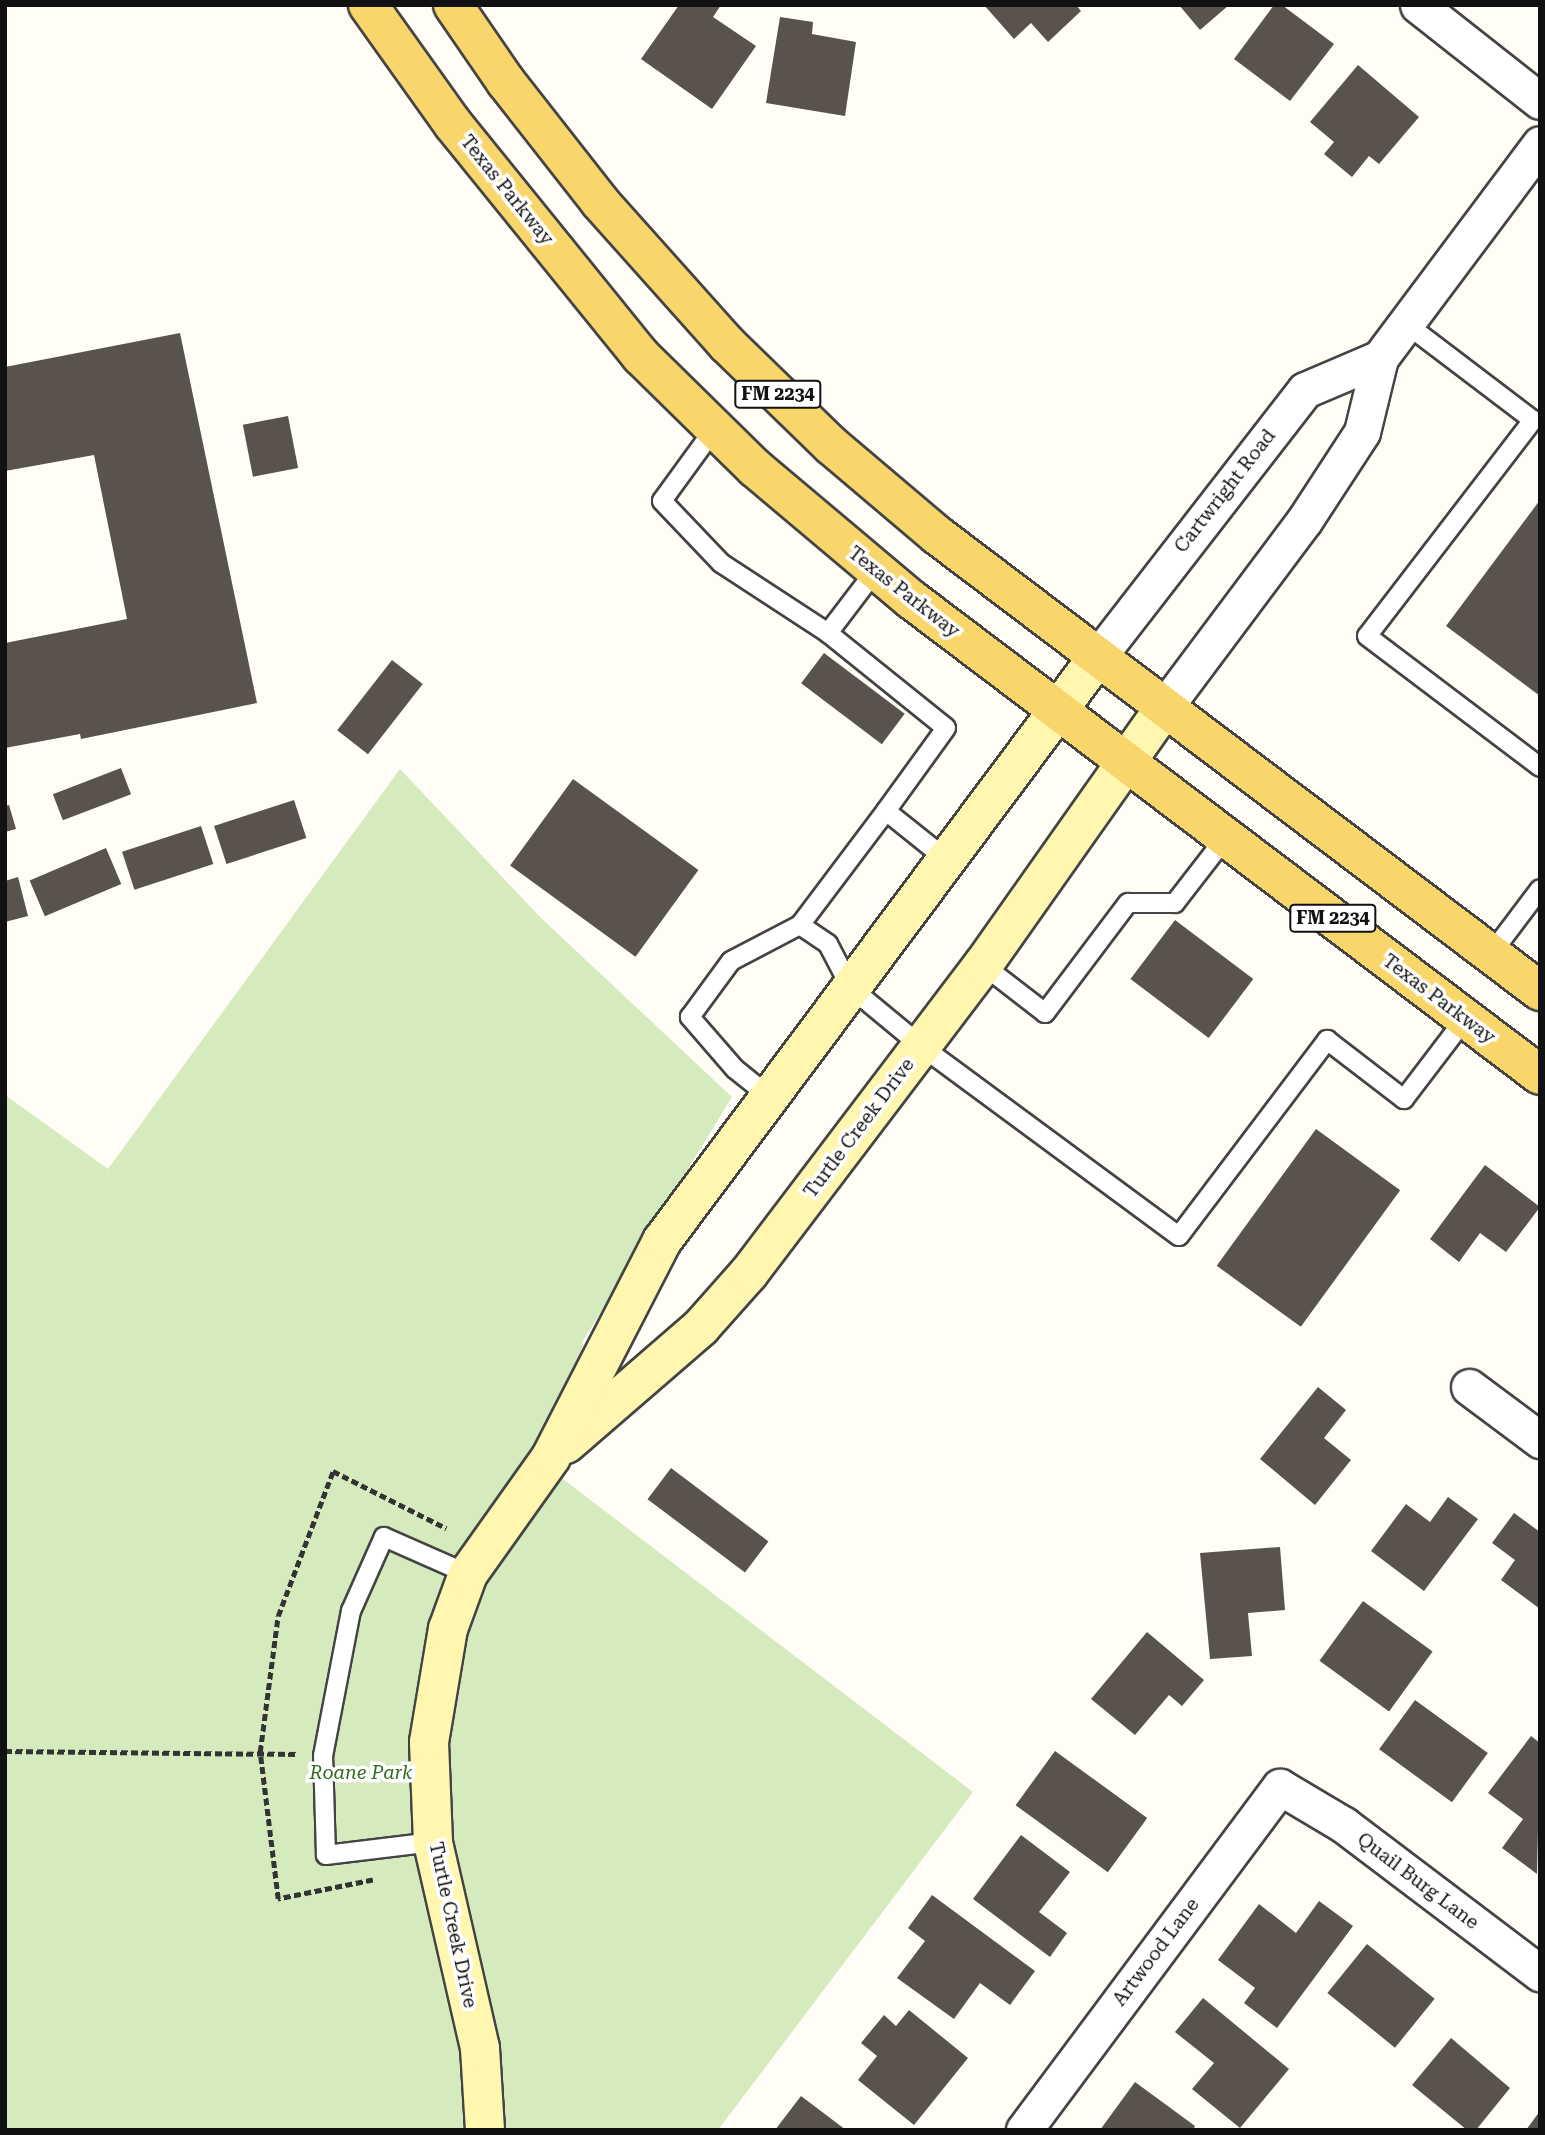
<!DOCTYPE html>
<style>
body{margin:0}
#map{position:relative;width:1545px;height:2135px;overflow:hidden;background:#fffdf5;font-family:"Roboto Serif",serif}
div>[style]{position:absolute}
[style*='--x']{left:calc(var(--x)*1px);top:calc(var(--y)*1px);width:calc(var(--w)*1px);rotate:calc(var(--a)*1deg)}
.green>*{inset:0;background:#d5ebbd}
.building>*{inset:0;background:#5a524d;transform-origin:0 0}
.path>*{height:4.5px;margin-top:-2.25px;transform-origin:0;background:repeating-linear-gradient(90deg,#333 0 7px,transparent 0 10.5px)}
.roads{filter:drop-shadow(2px 0 #444) drop-shadow(-2px 0 #444) drop-shadow(0 2px #444) drop-shadow(0 -2px #444)}
.lane>*{height:18px;margin:-9px;padding:0 9px;transform-origin:9px;border-radius:9px;background:#fff}
.street>*{height:35px;margin:-17.5px;padding:0 17.5px;transform-origin:17.5px;border-radius:17.5px;background:#fff}
.secondary>*{height:38px;margin:-19px;padding:0 19px;transform-origin:19px;border-radius:19px;background:#fff6b0}
.primary>*{height:38px;margin:-19px;padding:0 19px;transform-origin:19px;border-radius:19px;background:#f9d66b}
span{translate:-50% -50%;white-space:nowrap;text-align:center;line-height:1.15;-webkit-text-stroke:7px #fff;paint-order:stroke}
.shield-label span{padding:2px 5px;background:#fff;border:2px solid;border-radius:5px;-webkit-text-stroke-width:0}
.shield-label{font-size:18px;color:#111;font-weight:700}
.street-label{font-size:19px;color:#111}
.park-label{font-size:19px;color:#2f6b1f;font-style:italic}
.frame{position:absolute;inset:0;border:7px solid #111;pointer-events:none}
</style>
<div id="map">
<div class="green">
<div style="clip-path:polygon(400px 769px,541px 918px,732px 1097px,583px 1341px,563px 1479px,973px 1792px,718px 2130px,5px 2130px,5px 1095px,108px 1169px)"></div>
</div>
<div class="building">
<div style="clip-path:polygon(679px 5px,721px 5px,713px 17px,756px 46px,712px 109px,641px 59px)"></div>
<div style="clip-path:polygon(984px 5px,1076px 5px,1081px 11px,1048px 42px,1031px 23px,1014px 39px)"></div>
<div style="clip-path:polygon(1179px 5px,1229px 5px,1200px 30px)"></div>
<div style="clip-path:polygon(1274px 5px,1282px 5px,1334px 44px,1290px 101px,1234px 59px)"></div>
<div style="clip-path:polygon(780px 17px,813px 22px,812px 34px,856px 42px,845px 116px,766px 103px)"></div>
<div style="clip-path:polygon(1358px 65px,1419px 117px,1379px 164px,1369px 156px,1352px 177px,1324px 154px,1334px 142px,1310px 122px)"></div>
<div style="clip-path:polygon(180px 333px,257px 703px,81px 739px,80px 734px,5px 748px,5px 643px,127px 619px,94px 455px,5px 471px,5px 367px)"></div>
<div style="left:288px;top:416px;width:53px;height:46px;rotate:79deg"></div>
<div style="clip-path:polygon(1540px 500px,1540px 696px,1446px 626px)"></div>
<div style="left:824px;top:653px;width:101px;height:38px;rotate:37deg"></div>
<div style="left:392px;top:660px;width:39px;height:89px;rotate:38deg"></div>
<div style="left:121px;top:768px;width:28px;height:73px;rotate:69deg"></div>
<div style="left:573px;top:779px;width:155px;height:107px;rotate:36deg"></div>
<div style="left:294px;top:800px;width:40px;height:84px;rotate:72deg"></div>
<div style="clip-path:polygon(9px 805px,16px 829px,5px 832px,5px 806px)"></div>
<div style="left:201px;top:826px;width:40px;height:83px;rotate:72deg"></div>
<div style="left:106px;top:848px;width:39px;height:83px;rotate:67deg"></div>
<div style="clip-path:polygon(18px 877px,28px 916px,5px 922px,5px 881px)"></div>
<div style="left:1175px;top:920px;width:98px;height:74px;rotate:37deg"></div>
<div style="left:1316px;top:1129px;width:104px;height:169px;rotate:36deg"></div>
<div style="clip-path:polygon(1485px 1165px,1540px 1207px,1506px 1252px,1480px 1233px,1459px 1262px,1430px 1239px)"></div>
<div style="clip-path:polygon(1318px 1387px,1346px 1410px,1324px 1438px,1351px 1460px,1315px 1505px,1260px 1459px)"></div>
<div style="left:671px;top:1468px;width:122px;height:39px;rotate:37deg"></div>
<div style="clip-path:polygon(1448px 1497px,1478px 1519px,1424px 1591px,1371px 1551px,1406px 1504px,1430px 1522px)"></div>
<div style="clip-path:polygon(1514px 1513px,1540px 1532px,1540px 1609px,1501px 1580px,1515px 1560px,1492px 1543px)"></div>
<div style="clip-path:polygon(1280px 1547px,1285px 1610px,1248px 1613px,1252px 1656px,1210px 1659px,1200px 1553px)"></div>
<div style="left:1363px;top:1601px;width:86px;height:74px;rotate:36deg"></div>
<div style="clip-path:polygon(1147px 1632px,1204px 1680px,1182px 1706px,1169px 1695px,1135px 1735px,1091px 1699px)"></div>
<div style="left:1415px;top:1700px;width:90px;height:61px;rotate:36deg"></div>
<div style="clip-path:polygon(1531px 1736px,1540px 1743px,1537px 1874px,1502px 1848px,1523px 1819px,1488px 1793px)"></div>
<div style="left:1055px;top:1751px;width:114px;height:67px;rotate:36deg"></div>
<div style="clip-path:polygon(1021px 1835px,1070px 1872px,1039px 1912px,1067px 1933px,1050px 1957px,973px 1899px)"></div>
<div style="clip-path:polygon(932px 1895px,1035px 1971px,1010px 2005px,980px 1983px,954px 2019px,897px 1978px,925px 1941px,908px 1928px)"></div>
<div style="clip-path:polygon(1319px 1901px,1353px 1926px,1277px 2028px,1244px 2003px,1255px 1988px,1218px 1960px,1259px 1904px,1296px 1933px)"></div>
<div style="left:1367px;top:1944px;width:87px;height:63px;rotate:39deg"></div>
<div style="clip-path:polygon(1203px 1998px,1289px 2069px,1240px 2128px,1192px 2089px,1214px 2063px,1175px 2032px)"></div>
<div style="clip-path:polygon(909px 2010px,968px 2058px,914px 2125px,858px 2080px,877px 2056px,861px 2043px,884px 2015px,896px 2026px)"></div>
<div style="clip-path:polygon(1451px 2038px,1510px 2088px,1476px 2130px,1467px 2130px,1412px 2085px)"></div>
<div style="clip-path:polygon(1135px 2082px,1195px 2126px,1193px 2130px,1100px 2130px)"></div>
<div style="clip-path:polygon(801px 2096px,846px 2130px,775px 2130px)"></div>
<div style="clip-path:polygon(1540px 2111px,1540px 2130px,1526px 2130px)"></div>
</div>
<div class="path">
<div style="--x:5;--y:1751;--w:293;--a:0.6"></div>
<div style="--x:373;--y:1880;--w:97;--a:168.7"></div>
<div style="--x:278;--y:1899;--w:148;--a:-97"></div>
<div style="--x:260;--y:1752;--w:137;--a:-82.5"></div>
<div style="--x:278;--y:1616;--w:155;--a:-69.2"></div>
<div style="--x:333;--y:1471;--w:127;--a:26.8"></div>
</div>
<div class="roads">
<div class="lane">
<div style="--x:1405;--y:323;--w:161;--a:37.2"></div>
<div style="--x:1533;--y:420;--w:272;--a:127.5"></div>
<div style="--x:1367;--y:636;--w:217;--a:37.1"></div>
<div style="--x:715;--y:428;--w:90;--a:126"></div>
<div style="--x:662;--y:501;--w:86;--a:46.4"></div>
<div style="--x:721;--y:563;--w:128;--a:33.2"></div>
<div style="--x:828;--y:633;--w:79;--a:-52.7"></div>
<div style="--x:828;--y:633;--w:151;--a:38.8"></div>
<div style="--x:946;--y:728;--w:102;--a:125.9"></div>
<div style="--x:886;--y:811;--w:77;--a:38.7"></div>
<div style="--x:886;--y:811;--w:143;--a:127"></div>
<div style="--x:800;--y:925;--w:34;--a:34"></div>
<div style="--x:828;--y:944;--w:50;--a:62.4"></div>
<div style="--x:851;--y:988;--w:91;--a:39.6"></div>
<div style="--x:921;--y:1046;--w:320;--a:36.4"></div>
<div style="--x:1179;--y:1236;--w:246;--a:-52.9"></div>
<div style="--x:1327;--y:1040;--w:97;--a:37.5"></div>
<div style="--x:1404;--y:1099;--w:101;--a:-52.7"></div>
<div style="--x:1491;--y:954;--w:81;--a:-53"></div>
<div style="--x:983;--y:965;--w:78;--a:37.7"></div>
<div style="--x:1045;--y:1013;--w:138;--a:-53"></div>
<div style="--x:1128;--y:903;--w:47;--a:0"></div>
<div style="--x:1175;--y:903;--w:83;--a:-52.3"></div>
<div style="--x:770;--y:1097;--w:45;--a:-141.3"></div>
<div style="--x:735;--y:1069;--w:69;--a:-130.9"></div>
<div style="--x:690;--y:1017;--w:69;--a:-53.8"></div>
<div style="--x:731;--y:961;--w:78;--a:-27.6"></div>
<div style="--x:433;--y:1842;--w:108;--a:173.1"></div>
<div style="--x:326;--y:1855;--w:99;--a:-91.7"></div>
<div style="--x:323;--y:1756;--w:148;--a:-79.1"></div>
<div style="--x:351;--y:1611;--w:81;--a:-66"></div>
<div style="--x:384;--y:1537;--w:92;--a:23.8"></div>
</div>
<div class="street">
<div style="--x:1418;--y:5;--w:155;--a:38.2"></div>
<div style="--x:1097;--y:658;--w:339;--a:-52.2"></div>
<div style="--x:1305;--y:390;--w:82;--a:-23.1"></div>
<div style="--x:1164;--y:708;--w:234;--a:-53.2"></div>
<div style="--x:1304;--y:521;--w:106;--a:-56.9"></div>
<div style="--x:1362;--y:432;--w:76;--a:-76.3"></div>
<div style="--x:1380;--y:358;--w:267;--a:-53.2"></div>
<div style="--x:1469;--y:1387;--w:89;--a:36.7"></div>
<div style="--x:1024;--y:2130;--w:428;--a:-53.3"></div>
<div style="--x:1280;--y:1787;--w:74;--a:30.7"></div>
<div style="--x:1344;--y:1825;--w:246;--a:37.1"></div>
</div>
<div class="secondary">
<div style="--x:566;--y:1444;--w:179;--a:-40.9"></div>
<div style="--x:701;--y:1327;--w:72;--a:-48.4"></div>
<div style="--x:749;--y:1273;--w:387;--a:-52.8"></div>
<div style="--x:983;--y:965;--w:314;--a:-54.8"></div>
<div style="--x:485;--y:2130;--w:82;--a:-93.5"></div>
<div style="--x:480;--y:2048;--w:211;--a:-102.9"></div>
<div style="--x:433;--y:1842;--w:100;--a:-92.3"></div>
<div style="--x:429;--y:1742;--w:115;--a:-80.5"></div>
<div style="--x:448;--y:1629;--w:59;--a:-70"></div>
<div style="--x:468;--y:1574;--w:143;--a:-54.6"></div>
<div style="--x:551;--y:1457;--w:243;--a:-62.8"></div>
<div style="--x:662;--y:1241;--w:727;--a:-53.27"></div>
</div>
<div class="primary">
<div style="--x:368;--y:5;--w:146;--a:54.5"></div>
<div style="--x:453;--y:124;--w:299;--a:51"></div>
<div style="--x:641;--y:356;--w:160;--a:44.5"></div>
<div style="--x:755;--y:468;--w:205;--a:40.1"></div>
<div style="--x:912;--y:600;--w:787;--a:37.1"></div>
<div style="--x:453;--y:5;--w:93;--a:55.5"></div>
<div style="--x:506;--y:82;--w:152;--a:51.9"></div>
<div style="--x:600;--y:202;--w:191;--a:48.2"></div>
<div style="--x:727;--y:344;--w:146;--a:44.2"></div>
<div style="--x:832;--y:446;--w:138;--a:40.3"></div>
<div style="--x:937;--y:535;--w:756;--a:37.1"></div>
</div>
</div>
<div class="shield-label">
<span style="left:778px;top:394px">FM 2234</span>
<span style="left:1333px;top:918px">FM 2234</span>
</div>
<div class="street-label">
<span style="left:507px;top:190px;rotate:51deg">Texas Parkway</span>
<span style="left:1225px;top:491px;rotate:-52deg">Cartwright Road</span>
<span style="left:904px;top:592px;rotate:38deg">Texas Parkway</span>
<span style="left:1439px;top:999px;rotate:37deg">Texas Parkway</span>
<span style="left:859px;top:1128px;rotate:-53deg">Turtle Creek Drive</span>
<span style="left:1418px;top:1881px;rotate:37deg">Quail Burg Lane</span>
<span style="left:453px;top:1925px;rotate:78deg">Turtle Creek Drive</span>
<span style="left:1156px;top:1952px;rotate:-53deg">Artwood Lane</span>
</div>
<div class="park-label">
<span style="left:361px;top:1773px">Roane Park</span>
</div>
<div class="frame"></div>
</div>
